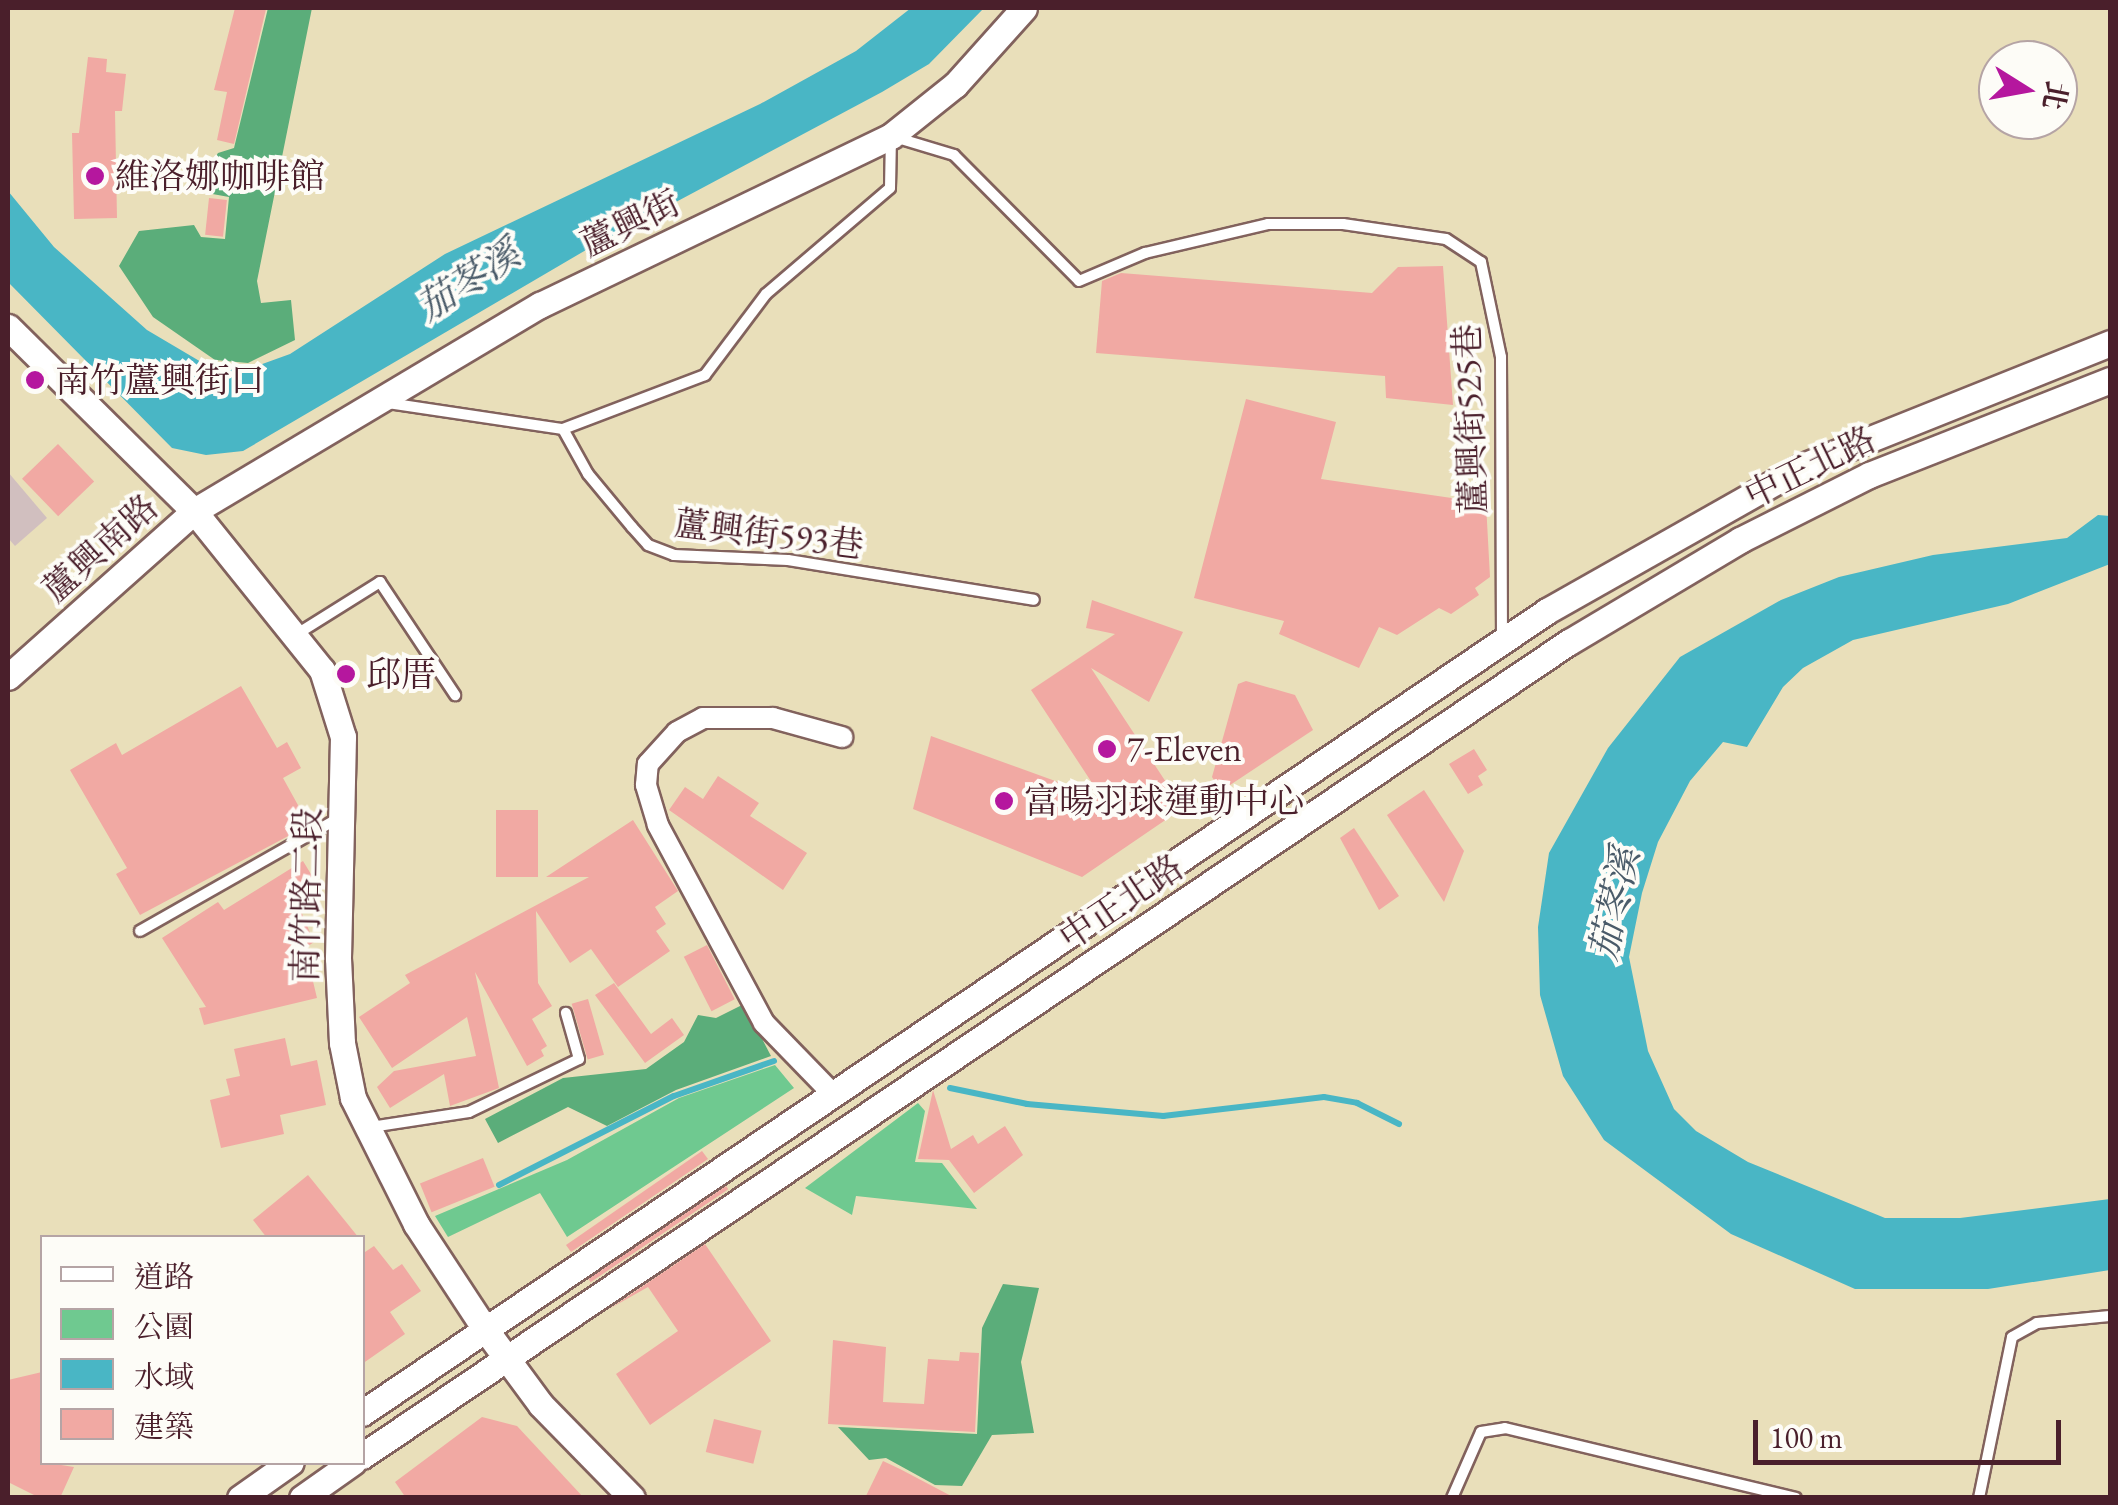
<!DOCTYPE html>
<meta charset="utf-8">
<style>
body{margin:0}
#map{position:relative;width:2118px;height:1505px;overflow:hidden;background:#e9dfba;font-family:"EB Garamond","Noto Serif TC",serif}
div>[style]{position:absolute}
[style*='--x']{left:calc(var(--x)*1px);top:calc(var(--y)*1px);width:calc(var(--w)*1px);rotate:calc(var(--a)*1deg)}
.industrial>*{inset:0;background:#d1bfbf}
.green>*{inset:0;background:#6fc990}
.forest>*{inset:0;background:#5bad7a}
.water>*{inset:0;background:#49b6c5}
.stream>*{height:6px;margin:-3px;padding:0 3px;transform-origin:3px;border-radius:3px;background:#49b6c5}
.building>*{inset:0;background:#f1a9a3;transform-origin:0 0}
.roads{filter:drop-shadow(2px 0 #82625d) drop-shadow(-2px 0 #82625d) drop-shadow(0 2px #82625d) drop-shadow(0 -2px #82625d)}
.service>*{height:10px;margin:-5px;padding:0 5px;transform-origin:5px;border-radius:5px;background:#fff}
.minor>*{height:20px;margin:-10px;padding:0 10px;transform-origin:10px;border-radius:10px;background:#fff}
.tertiary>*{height:25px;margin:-12.5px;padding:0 12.5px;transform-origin:12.5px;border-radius:12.5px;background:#fff}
.dots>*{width:28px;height:28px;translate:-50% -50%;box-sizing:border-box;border:5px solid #fdfcf7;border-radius:50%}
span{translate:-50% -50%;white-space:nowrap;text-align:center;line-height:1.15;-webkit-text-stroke:8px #fdfcf7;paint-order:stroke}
.poi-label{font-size:35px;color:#4a1f2b}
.left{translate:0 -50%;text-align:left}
.street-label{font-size:35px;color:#4a1f2b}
.water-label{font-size:38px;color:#4a5b69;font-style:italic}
.frame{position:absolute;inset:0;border:10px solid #4a1f2b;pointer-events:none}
.legend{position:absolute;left:40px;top:1235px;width:325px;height:230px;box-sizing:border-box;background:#fdfcf7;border:2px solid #b5a4a5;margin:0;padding:12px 18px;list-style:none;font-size:30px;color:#4a1f2b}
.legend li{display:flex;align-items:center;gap:20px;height:50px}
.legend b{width:50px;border:2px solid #b5a4a5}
.north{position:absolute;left:1978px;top:40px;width:100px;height:100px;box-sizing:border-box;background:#fdfcf7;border:2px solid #b5a4a5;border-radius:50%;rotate:101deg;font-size:28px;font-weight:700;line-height:40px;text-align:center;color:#4a1f2b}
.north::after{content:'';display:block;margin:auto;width:35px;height:45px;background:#b5179e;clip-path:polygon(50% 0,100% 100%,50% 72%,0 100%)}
.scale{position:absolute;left:1753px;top:1420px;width:308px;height:45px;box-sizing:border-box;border:5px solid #4a1f2b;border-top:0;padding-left:12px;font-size:30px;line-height:35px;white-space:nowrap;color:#4a1f2b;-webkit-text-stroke:8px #fdfcf7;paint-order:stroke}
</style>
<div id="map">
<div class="industrial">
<div style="clip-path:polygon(8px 472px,47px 518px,15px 546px,8px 538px)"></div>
</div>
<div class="green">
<div style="clip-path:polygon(775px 1065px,794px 1088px,567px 1237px,540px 1193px,448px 1237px,435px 1216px,567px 1160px,679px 1098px)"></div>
<div style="clip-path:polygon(918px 1103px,925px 1111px,915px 1162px,942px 1163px,977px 1209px,856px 1196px,852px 1215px,805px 1188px)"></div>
</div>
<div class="forest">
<div style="clip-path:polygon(268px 8px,312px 8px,257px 281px,261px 303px,291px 300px,295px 340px,248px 363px,215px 360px,153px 317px,119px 266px,139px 231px,194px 225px,201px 237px,225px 239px,229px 197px,207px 193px,204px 175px,218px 153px,234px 148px)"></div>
<div style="clip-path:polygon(744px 1004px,771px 1056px,676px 1090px,607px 1126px,568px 1107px,498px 1143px,485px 1119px,563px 1078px,646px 1069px,684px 1042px,698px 1015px,716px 1018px)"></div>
<div style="clip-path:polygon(1003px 1284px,1039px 1288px,1021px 1362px,1034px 1433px,992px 1435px,962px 1486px,935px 1485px,886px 1458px,869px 1460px,838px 1427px,977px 1434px,982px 1328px)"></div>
</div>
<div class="water">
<div style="clip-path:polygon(911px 8px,984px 8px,929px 64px,882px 92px,586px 250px,243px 451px,206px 455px,172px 448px,8px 282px,8px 191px,54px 247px,147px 330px,213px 369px,246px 370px,290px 354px,445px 254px,760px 104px,856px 51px)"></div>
<div style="clip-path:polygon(2098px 515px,2110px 516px,2110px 564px,2008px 604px,1853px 640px,1803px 668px,1783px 687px,1747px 747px,1723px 742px,1690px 781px,1658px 842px,1642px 893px,1629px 957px,1648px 1051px,1674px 1109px,1696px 1131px,1748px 1162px,1885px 1218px,1960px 1218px,2110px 1199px,2110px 1270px,1988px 1289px,1855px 1289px,1731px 1234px,1604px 1140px,1563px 1076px,1540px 995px,1538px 927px,1549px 853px,1608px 748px,1680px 657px,1781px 600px,1839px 577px,1933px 555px,2067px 538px)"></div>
</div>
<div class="stream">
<div style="--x:950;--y:1088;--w:79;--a:11.7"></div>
<div style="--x:1027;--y:1104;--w:137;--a:5"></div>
<div style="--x:1163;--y:1116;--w:162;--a:-6.7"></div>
<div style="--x:1324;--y:1097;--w:34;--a:10"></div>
<div style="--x:1357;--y:1103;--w:47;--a:26.6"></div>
<div style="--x:499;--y:1185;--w:196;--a:-27"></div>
<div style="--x:674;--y:1096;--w:106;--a:-19.3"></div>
</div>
<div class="building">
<div style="clip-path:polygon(235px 8px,266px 9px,234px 144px,217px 140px,227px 92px,214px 90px)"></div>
<div style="clip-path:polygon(88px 57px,107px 59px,106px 72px,126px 74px,122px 111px,115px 111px,117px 218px,74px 219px,72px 133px,79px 133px)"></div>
<div style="left:209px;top:198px;width:18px;height:37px;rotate:6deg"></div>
<div style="clip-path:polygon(1443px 266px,1453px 405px,1386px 398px,1385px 376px,1096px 353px,1102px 281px,1121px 273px,1372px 293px,1398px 267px)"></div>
<div style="clip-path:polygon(1246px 399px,1336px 422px,1321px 479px,1486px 503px,1490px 577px,1475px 588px,1479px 595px,1451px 614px,1439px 608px,1397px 635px,1379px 627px,1359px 668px,1279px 634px,1284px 621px,1194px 598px)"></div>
<div style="left:58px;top:444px;width:52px;height:50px;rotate:46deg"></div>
<div style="clip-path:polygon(1092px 600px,1183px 632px,1149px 702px,1091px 668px,1183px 808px,1082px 877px,913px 809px,931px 736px,1102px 798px,1031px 690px,1115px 634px,1086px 628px)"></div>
<div style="clip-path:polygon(1246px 681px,1295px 695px,1313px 730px,1221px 791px,1212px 777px,1238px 684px)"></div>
<div style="clip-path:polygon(241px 686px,277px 748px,287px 742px,301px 768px,283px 778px,309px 825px,140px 915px,116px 874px,127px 868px,70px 770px,116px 743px,122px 755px)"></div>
<div style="clip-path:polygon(1474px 749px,1487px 770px,1478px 776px,1483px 785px,1468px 794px,1449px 764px)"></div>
<div style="clip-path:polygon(718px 776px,759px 803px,750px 816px,807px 853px,783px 890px,669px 810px,685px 787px,703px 799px)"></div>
<div style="clip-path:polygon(1424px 790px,1464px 851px,1444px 902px,1387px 815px)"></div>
<div style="left:496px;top:810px;width:42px;height:67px"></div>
<div style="clip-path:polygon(633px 820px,678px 891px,655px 907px,666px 924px,656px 931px,670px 951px,618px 987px,591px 949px,570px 963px,536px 911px,538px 983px,552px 1006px,532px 1019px,547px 1046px,541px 1050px,544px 1056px,527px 1066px,475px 972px,499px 1088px,450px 1106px,444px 1074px,390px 1108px,377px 1087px,394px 1071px,476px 1056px,467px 1017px,392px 1068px,359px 1017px,410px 983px,405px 975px,589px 877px,546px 877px)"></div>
<div style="clip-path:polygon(1354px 828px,1399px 896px,1379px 910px,1340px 838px)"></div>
<div style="clip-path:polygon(303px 861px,317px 884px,306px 890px,313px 901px,300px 909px,314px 942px,305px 948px,317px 998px,204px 1025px,199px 1008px,206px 1007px,162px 938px,218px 902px,224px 910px)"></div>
<div style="left:707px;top:945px;width:61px;height:26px;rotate:63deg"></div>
<div style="clip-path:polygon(614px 983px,651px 1034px,672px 1018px,684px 1035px,645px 1063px,595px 995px)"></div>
<div style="left:588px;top:999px;width:58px;height:17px;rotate:74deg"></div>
<div style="clip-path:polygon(285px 1038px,291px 1066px,317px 1060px,326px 1105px,280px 1115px,284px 1134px,221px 1148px,210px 1100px,230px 1095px,226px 1079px,240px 1076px,234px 1049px)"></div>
<div style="clip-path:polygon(933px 1090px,951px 1149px,973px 1135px,978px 1144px,1005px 1126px,1023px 1155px,974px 1193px,949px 1160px,918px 1159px)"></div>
<div style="clip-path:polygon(702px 1151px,708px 1159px,571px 1252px,566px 1245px)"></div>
<div style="left:483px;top:1158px;width:31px;height:68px;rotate:68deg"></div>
<div style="clip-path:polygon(308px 1175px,359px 1238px,267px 1238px,253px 1220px)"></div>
<div style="left:726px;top:1186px;width:4px;height:166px;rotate:56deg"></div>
<div style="clip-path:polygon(705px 1244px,771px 1341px,650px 1425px,616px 1374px,678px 1331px,648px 1287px,609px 1309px)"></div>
<div style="clip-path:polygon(374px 1246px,393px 1270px,402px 1264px,421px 1291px,390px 1312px,405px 1334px,362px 1364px,362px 1254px)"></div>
<div style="clip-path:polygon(833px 1340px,886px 1347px,883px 1402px,924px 1404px,928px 1359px,959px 1361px,960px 1352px,979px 1353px,975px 1432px,828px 1424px)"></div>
<div style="clip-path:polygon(42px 1372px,42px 1462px,74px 1467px,60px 1498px,40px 1498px,8px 1482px,8px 1380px)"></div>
<div style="clip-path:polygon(482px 1417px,517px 1426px,584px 1498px,406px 1498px,395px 1482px)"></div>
<div style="left:714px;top:1419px;width:49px;height:34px;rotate:14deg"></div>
<div style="clip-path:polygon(883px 1461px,900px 1469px,955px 1498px,865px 1498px)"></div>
</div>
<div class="roads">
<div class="service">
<div style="--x:388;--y:403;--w:177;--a:8.5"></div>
<div style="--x:563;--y:429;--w:152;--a:-20.8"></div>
<div style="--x:705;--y:375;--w:101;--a:-53"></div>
<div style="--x:766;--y:294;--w:163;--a:-40.5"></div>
<div style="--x:890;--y:188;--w:52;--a:-88.9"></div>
<div style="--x:891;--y:136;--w:66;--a:16.8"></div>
<div style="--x:954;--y:155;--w:177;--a:45.2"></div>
<div style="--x:1079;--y:281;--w:72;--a:-23"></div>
<div style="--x:1145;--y:253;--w:126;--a:-13.3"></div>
<div style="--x:1268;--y:224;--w:75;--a:0"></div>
<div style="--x:1343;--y:224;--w:104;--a:8.3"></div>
<div style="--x:1446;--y:239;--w:42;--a:33.3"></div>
<div style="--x:1481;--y:262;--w:97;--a:78.1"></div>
<div style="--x:1501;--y:357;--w:282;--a:89.8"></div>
<div style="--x:563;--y:429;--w:51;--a:60.9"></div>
<div style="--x:588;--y:474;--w:69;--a:50.3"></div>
<div style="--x:632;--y:527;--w:24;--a:48"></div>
<div style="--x:648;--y:545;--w:28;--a:21"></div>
<div style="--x:674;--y:555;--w:114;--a:2.5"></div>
<div style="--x:788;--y:560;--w:249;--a:9.2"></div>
<div style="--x:297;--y:634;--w:98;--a:-32.1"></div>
<div style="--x:380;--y:582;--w:136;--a:56.4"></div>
<div style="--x:140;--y:931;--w:231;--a:-29.6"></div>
<div style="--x:371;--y:1127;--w:99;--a:-8.7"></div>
<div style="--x:469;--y:1112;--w:122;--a:-25.7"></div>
<div style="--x:579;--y:1059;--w:48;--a:-105.8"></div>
<div style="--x:1452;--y:1498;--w:72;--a:-66.3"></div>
<div style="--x:1481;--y:1432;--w:24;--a:-9"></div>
<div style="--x:1505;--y:1428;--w:299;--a:13.5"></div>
<div style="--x:1979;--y:1498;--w:164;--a:-78.4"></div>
<div style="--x:2012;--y:1337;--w:29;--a:-29"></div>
<div style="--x:2037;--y:1323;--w:73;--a:-5.5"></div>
</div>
<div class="minor">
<div style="--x:832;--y:1093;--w:98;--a:-134.2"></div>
<div style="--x:764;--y:1023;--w:225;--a:-118.2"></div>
<div style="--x:658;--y:825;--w:42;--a:-106.7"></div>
<div style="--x:646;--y:785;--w:21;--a:-85"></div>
<div style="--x:648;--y:764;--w:43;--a:-47.8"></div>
<div style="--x:677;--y:732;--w:30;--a:-28"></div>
<div style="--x:703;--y:718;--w:70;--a:0"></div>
<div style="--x:773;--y:718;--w:72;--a:15.4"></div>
</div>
<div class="tertiary">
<div style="--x:8;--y:327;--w:262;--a:44.7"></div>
<div style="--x:194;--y:511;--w:204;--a:51.2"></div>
<div style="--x:322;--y:670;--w:70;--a:72.6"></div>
<div style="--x:343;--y:737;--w:221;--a:91.3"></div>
<div style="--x:338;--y:958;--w:85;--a:87.3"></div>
<div style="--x:342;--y:1043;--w:56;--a:78.7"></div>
<div style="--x:353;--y:1098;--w:141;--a:63.4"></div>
<div style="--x:416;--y:1224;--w:126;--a:56.7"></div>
<div style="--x:485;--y:1329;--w:94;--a:53.6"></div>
<div style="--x:541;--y:1405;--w:130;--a:45.6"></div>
<div style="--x:8;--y:677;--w:249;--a:-41.7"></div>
<div style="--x:194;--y:511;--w:403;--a:-30.8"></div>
<div style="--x:540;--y:305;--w:390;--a:-25.7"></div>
<div style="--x:891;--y:136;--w:82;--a:-38.6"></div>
<div style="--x:955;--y:85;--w:103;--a:-48.1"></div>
<div style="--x:362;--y:1413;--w:1431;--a:-34.09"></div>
<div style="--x:1547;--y:611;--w:294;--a:-29.5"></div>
<div style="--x:1803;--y:466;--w:331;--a:-21.8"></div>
<div style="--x:362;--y:1456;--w:1456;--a:-34"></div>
<div style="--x:1569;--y:642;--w:199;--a:-30.8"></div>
<div style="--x:1740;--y:540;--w:144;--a:-26.7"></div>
<div style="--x:1869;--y:475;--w:259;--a:-21.5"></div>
<div style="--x:240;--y:1498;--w:62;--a:-35.2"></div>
<div style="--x:302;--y:1498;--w:62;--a:-35.2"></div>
</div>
</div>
<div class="dots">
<div style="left:95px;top:176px;background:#b5179e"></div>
<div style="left:35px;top:380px;background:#b5179e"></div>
<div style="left:346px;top:674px;background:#b5179e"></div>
<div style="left:1107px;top:749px;background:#b5179e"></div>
<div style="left:1004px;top:801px;background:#b5179e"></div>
</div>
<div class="poi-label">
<span class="left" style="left:115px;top:176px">維洛娜咖啡館</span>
<span class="left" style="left:55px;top:380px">南竹蘆興街口</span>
<span class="left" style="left:366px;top:674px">邱厝</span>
<span class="left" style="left:1127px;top:749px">7-Eleven</span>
<span class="left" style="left:1024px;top:801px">富暘羽球運動中心</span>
</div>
<div class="street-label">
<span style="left:630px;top:223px;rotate:-26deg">蘆興街</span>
<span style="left:1470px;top:419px;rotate:-92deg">蘆興街525巷</span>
<span style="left:1810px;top:467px;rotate:-26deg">中正北路</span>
<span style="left:769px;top:534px;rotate:7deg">蘆興街593巷</span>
<span style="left:100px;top:548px;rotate:-42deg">蘆興南路</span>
<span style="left:306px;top:895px;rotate:-89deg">南竹路二段</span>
<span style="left:1121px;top:902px;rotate:-34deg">中正北路</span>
</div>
<div class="water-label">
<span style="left:468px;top:280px;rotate:-33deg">茄苳溪</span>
<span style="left:1614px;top:904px;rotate:-78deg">茄苳溪</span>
</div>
<div class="frame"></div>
<ul class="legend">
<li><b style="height:12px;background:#fff"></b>道路</li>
<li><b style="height:28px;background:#6fc990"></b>公園</li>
<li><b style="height:28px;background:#49b6c5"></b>水域</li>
<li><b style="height:28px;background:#f1a9a3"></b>建築</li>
</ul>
<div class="north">北</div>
<div class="scale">100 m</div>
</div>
